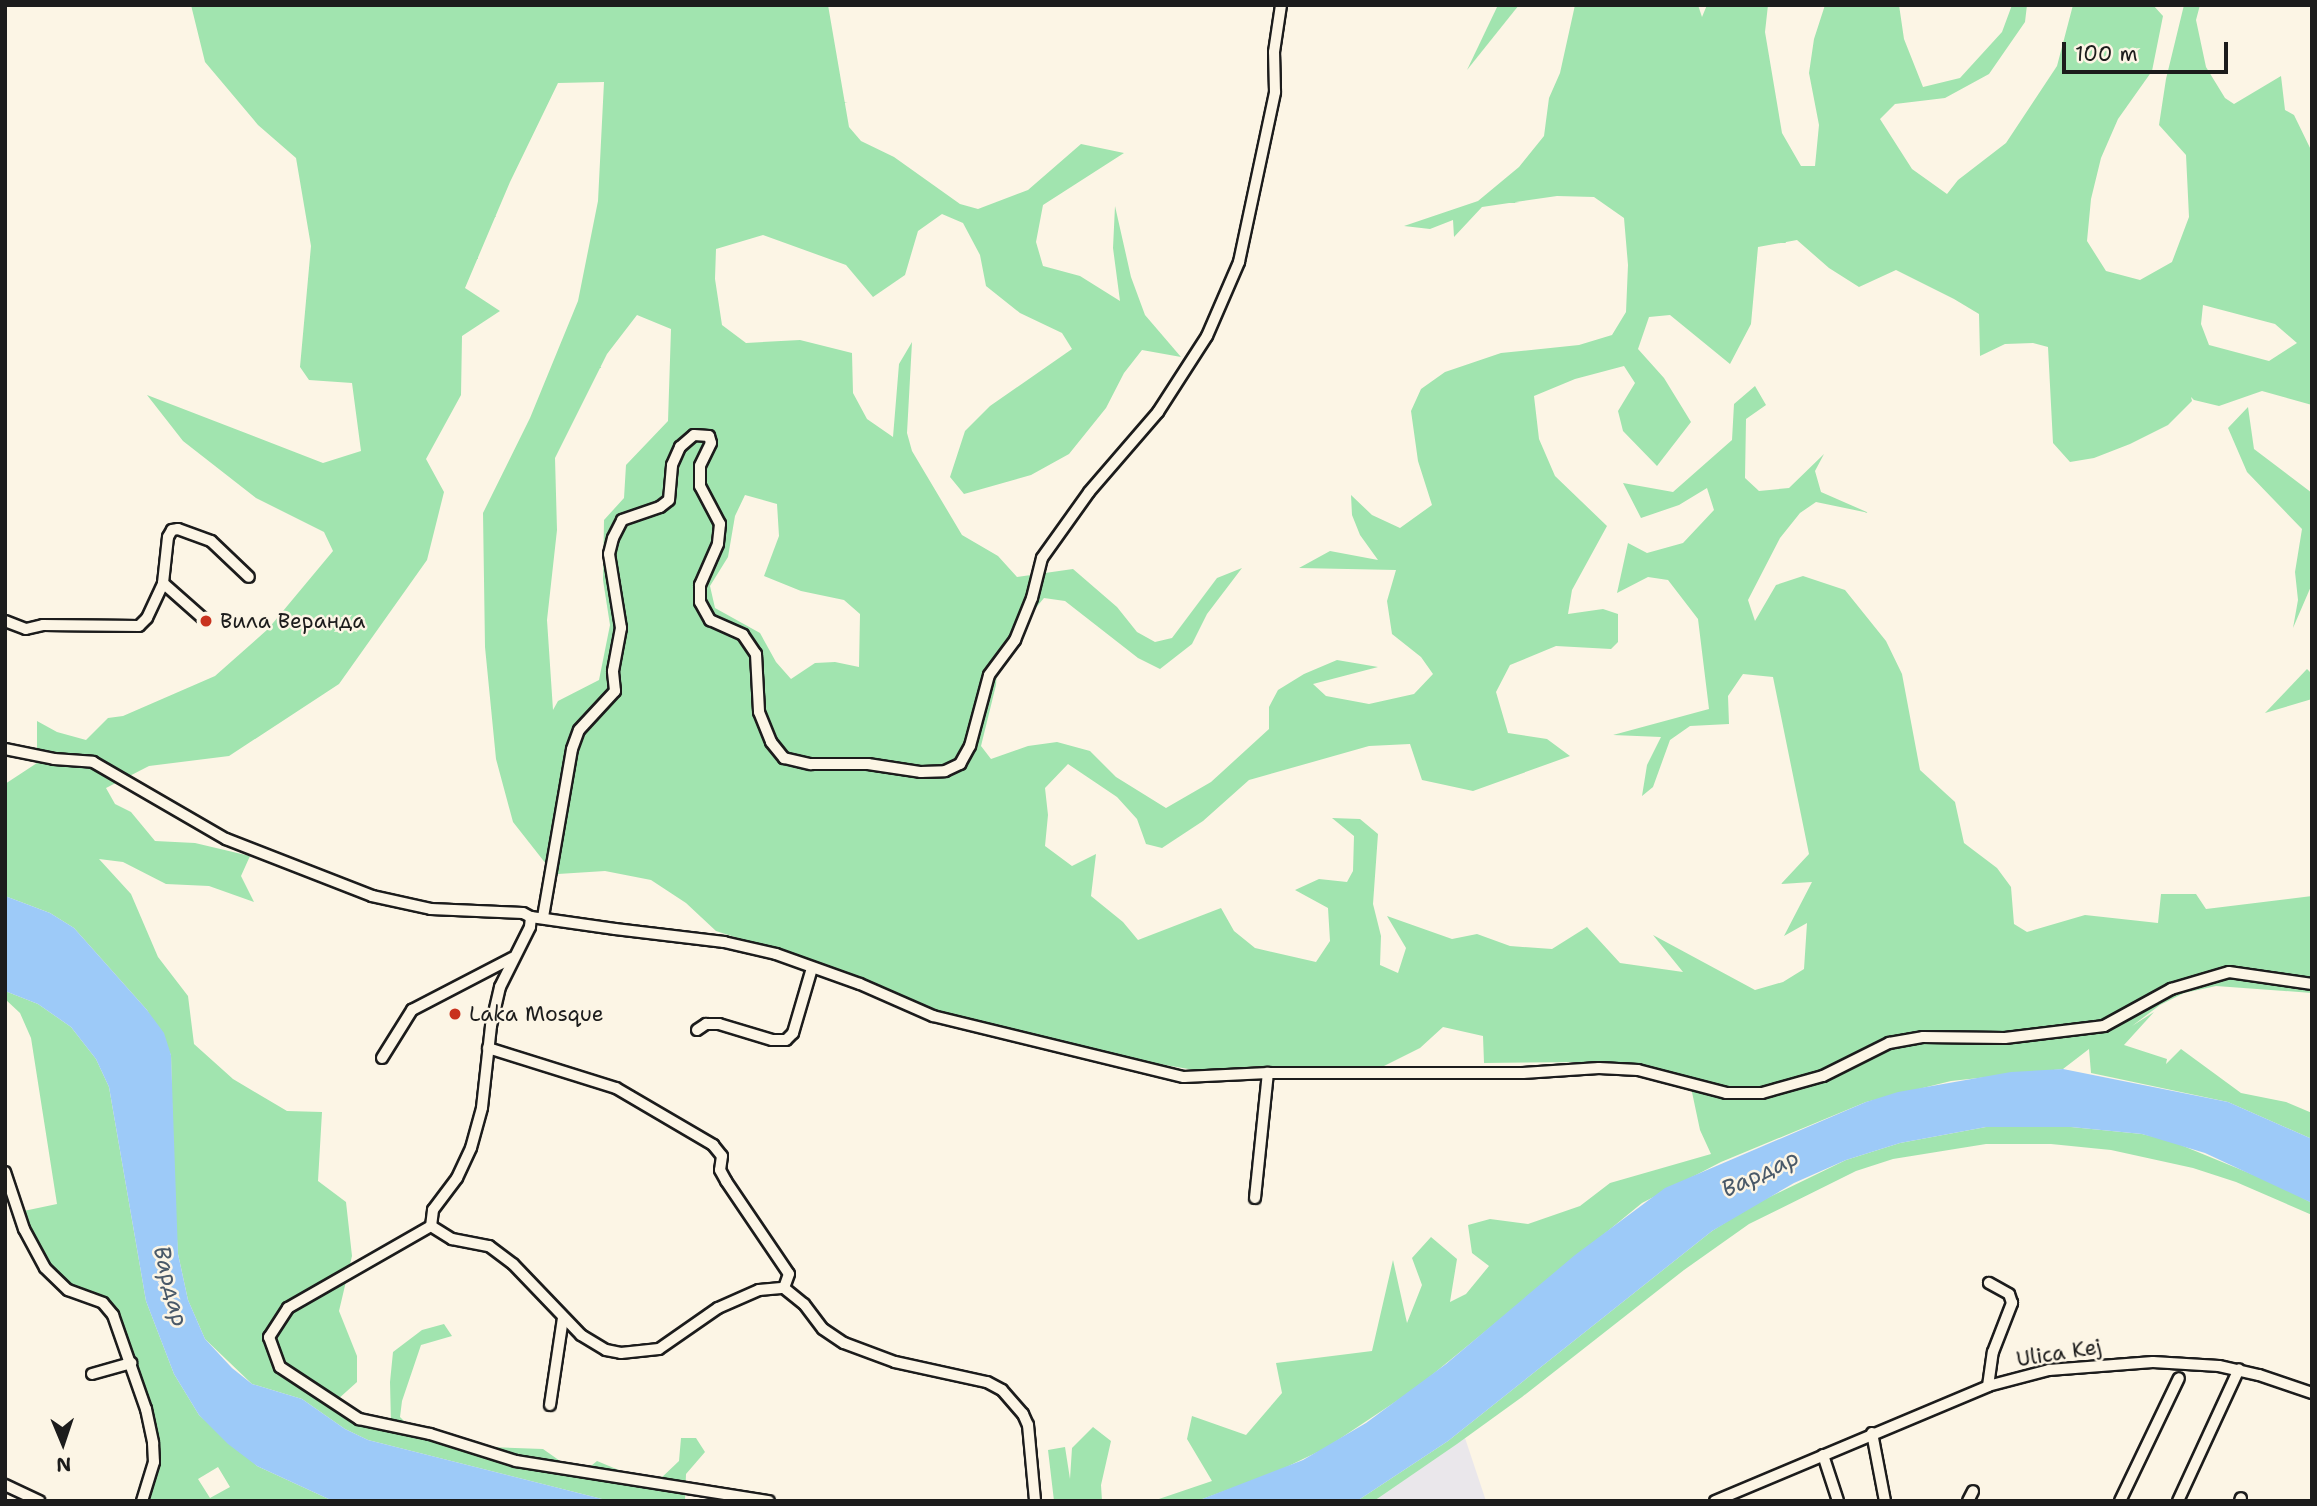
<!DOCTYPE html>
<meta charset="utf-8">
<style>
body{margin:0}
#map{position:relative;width:2317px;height:1506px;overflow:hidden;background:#fcf5e5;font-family:"Shantell Sans",sans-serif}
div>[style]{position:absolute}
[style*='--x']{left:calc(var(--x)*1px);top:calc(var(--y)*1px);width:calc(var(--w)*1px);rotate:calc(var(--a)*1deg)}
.built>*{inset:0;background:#eae7eb}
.green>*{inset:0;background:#a1e4af}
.water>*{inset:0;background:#9dcaf8}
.roads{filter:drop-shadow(2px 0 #1c1c1c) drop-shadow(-2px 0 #1c1c1c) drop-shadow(0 2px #1c1c1c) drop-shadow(0 -2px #1c1c1c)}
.minor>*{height:10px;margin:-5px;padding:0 5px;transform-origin:5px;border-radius:5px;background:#fcf5e5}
.dots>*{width:19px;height:19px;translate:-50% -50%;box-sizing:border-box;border:4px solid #fcf5e5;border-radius:50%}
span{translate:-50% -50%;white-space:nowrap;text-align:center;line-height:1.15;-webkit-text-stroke:5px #fcf5e5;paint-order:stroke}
.poi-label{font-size:21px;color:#1c1c1c}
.left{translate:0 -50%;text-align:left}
.street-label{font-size:21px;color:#1c1c1c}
.water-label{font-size:23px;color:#495969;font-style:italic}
.frame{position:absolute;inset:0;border:7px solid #1c1c1c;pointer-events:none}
.north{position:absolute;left:28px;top:1408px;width:70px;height:70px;-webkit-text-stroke:5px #fcf5e5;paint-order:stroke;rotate:178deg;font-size:19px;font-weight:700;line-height:28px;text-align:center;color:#1c1c1c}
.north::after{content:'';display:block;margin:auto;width:24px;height:32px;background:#1c1c1c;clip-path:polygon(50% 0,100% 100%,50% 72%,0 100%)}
.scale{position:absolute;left:2062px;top:42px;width:166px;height:32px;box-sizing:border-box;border:4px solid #1c1c1c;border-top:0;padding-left:9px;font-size:21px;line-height:24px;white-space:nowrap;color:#1c1c1c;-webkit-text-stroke:5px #fcf5e5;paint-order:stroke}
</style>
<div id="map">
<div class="built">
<div style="clip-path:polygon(1465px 1438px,1486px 1501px,1379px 1501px,1378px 1498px)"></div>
</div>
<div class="green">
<div style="clip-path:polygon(evenodd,191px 5px,828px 5px,849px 127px,861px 141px,894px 157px,960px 204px,978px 209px,1028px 190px,1081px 144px,1124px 153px,1043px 205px,1036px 242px,1043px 266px,1080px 276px,1120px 301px,1113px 248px,1115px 206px,1131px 277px,1145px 315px,1181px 357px,1142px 350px,1124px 373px,1106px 408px,1069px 454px,1031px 475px,964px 494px,950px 477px,965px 431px,990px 406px,1072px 349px,1062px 333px,1020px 313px,986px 286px,980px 255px,963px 223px,942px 214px,918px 231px,905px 275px,873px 297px,846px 265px,763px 235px,716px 249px,715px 279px,722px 325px,746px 343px,800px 340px,852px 353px,853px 393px,867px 419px,893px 437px,899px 364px,912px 342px,907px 433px,912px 451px,962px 535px,998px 556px,1017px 577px,1073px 569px,1117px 607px,1137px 632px,1155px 642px,1172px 638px,1217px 578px,1242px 568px,1207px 614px,1192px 644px,1160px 669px,1138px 658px,1065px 601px,1044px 598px,998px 653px,996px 685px,981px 746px,991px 759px,1028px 746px,1057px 742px,1090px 751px,1116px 777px,1166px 808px,1211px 782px,1269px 729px,1269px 707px,1278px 690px,1304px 674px,1337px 660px,1378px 667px,1313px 684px,1326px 696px,1369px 704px,1414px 694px,1433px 674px,1421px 657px,1392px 634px,1387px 601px,1396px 570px,1299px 568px,1330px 551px,1378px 560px,1360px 535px,1352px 515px,1351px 495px,1372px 515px,1400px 528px,1432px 505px,1418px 461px,1411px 411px,1421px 389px,1445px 372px,1501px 353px,1579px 345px,1612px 335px,1626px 312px,1628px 265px,1624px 218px,1594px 197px,1557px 196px,1482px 207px,1454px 237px,1453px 220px,1430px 229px,1404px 226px,1478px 201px,1519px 167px,1544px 136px,1549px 98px,1560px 73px,1575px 5px,1698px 5px,1702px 17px,1707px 5px,1768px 5px,1765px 32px,1782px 133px,1801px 166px,1815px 166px,1819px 125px,1809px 73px,1814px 39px,1825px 5px,1899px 5px,1904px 39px,1923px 87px,1960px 78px,2002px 32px,2012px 5px,2027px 5px,2025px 22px,1989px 74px,1945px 98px,1895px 104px,1880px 119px,1912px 169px,1947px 194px,1958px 180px,2006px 143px,2057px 66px,2073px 5px,2153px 5px,2163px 16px,2152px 71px,2118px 119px,2101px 158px,2091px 199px,2087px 241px,2106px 271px,2140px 280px,2172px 262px,2189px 217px,2186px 155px,2159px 125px,2166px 79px,2184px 5px,2200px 5px,2196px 20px,2206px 67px,2225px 98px,2234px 104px,2281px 76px,2285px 110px,2294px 115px,2312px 152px,2312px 405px,2262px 391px,2219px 406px,2194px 400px,2191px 397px,2192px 401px,2168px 425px,2130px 444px,2094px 458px,2070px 462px,2053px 443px,2048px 347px,2033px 343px,2005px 344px,1980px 356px,1979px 314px,1954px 299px,1896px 270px,1859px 287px,1829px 268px,1797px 240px,1758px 247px,1751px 324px,1730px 364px,1670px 315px,1649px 317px,1638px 349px,1664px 378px,1691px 422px,1657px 466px,1623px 431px,1618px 411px,1635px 383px,1624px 366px,1575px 379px,1534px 396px,1539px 439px,1555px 476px,1607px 526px,1572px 590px,1568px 614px,1603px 609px,1618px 614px,1618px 642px,1611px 649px,1556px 646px,1510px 665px,1496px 692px,1508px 733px,1547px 739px,1570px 756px,1473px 791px,1422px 780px,1410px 744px,1369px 746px,1249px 780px,1203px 821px,1162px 848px,1146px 844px,1137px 819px,1117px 797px,1068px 764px,1045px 788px,1048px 815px,1045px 846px,1072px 866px,1096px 854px,1091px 896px,1123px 922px,1138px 940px,1221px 908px,1234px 931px,1255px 948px,1316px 962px,1330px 941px,1328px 908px,1295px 890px,1319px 879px,1347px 882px,1353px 871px,1354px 836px,1332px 818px,1360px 819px,1378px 834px,1373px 904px,1381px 936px,1380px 965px,1398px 973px,1406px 948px,1387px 916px,1452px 939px,1477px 934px,1510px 946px,1552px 949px,1587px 927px,1620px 963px,1683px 972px,1653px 935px,1755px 990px,1783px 982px,1804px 969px,1807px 923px,1784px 936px,1812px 882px,1781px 884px,1809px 854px,1773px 677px,1743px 674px,1728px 696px,1729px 724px,1690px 726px,1670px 740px,1653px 787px,1642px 796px,1647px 765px,1661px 737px,1613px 735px,1709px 709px,1698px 619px,1668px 580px,1648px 577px,1617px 593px,1628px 543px,1647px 553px,1683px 543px,1714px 510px,1707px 488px,1679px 505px,1641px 518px,1623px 483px,1673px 492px,1732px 440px,1734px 404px,1755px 386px,1766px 405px,1746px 419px,1745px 478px,1759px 491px,1789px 488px,1824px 454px,1815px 471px,1821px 492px,1869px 513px,1816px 502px,1800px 513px,1780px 538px,1748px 600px,1755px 621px,1776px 585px,1803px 576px,1845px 590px,1886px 641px,1902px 674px,1920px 770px,1955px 802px,1964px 843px,1997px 868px,2011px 887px,2014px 924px,2027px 932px,2085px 915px,2158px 923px,2161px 894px,2196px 894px,2206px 909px,2312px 896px,2312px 993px,2216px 986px,2184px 993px,2160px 1005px,2132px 1026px,2154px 1012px,2124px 1045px,2167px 1059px,2166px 1064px,2181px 1049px,2241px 1093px,2286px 1102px,2312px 1113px,2312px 1139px,2228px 1102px,2091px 1073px,2089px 1049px,2063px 1069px,1951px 1081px,1866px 1102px,1721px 1162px,1642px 1203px,1416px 1388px,1326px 1448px,1276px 1472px,1197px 1501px,1153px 1501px,1212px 1481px,1187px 1439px,1192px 1416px,1246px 1435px,1282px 1393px,1276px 1363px,1372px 1351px,1393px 1260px,1407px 1323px,1422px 1285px,1412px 1258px,1431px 1237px,1457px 1259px,1450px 1302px,1466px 1294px,1489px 1266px,1472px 1253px,1468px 1225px,1490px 1219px,1528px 1224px,1580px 1206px,1610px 1183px,1711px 1154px,1700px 1130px,1689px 1078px,1627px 1066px,1583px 1062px,1484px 1063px,1483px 1036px,1443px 1027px,1420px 1048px,1382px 1067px,1259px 1066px,1206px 1072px,1136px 1060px,939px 1013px,870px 981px,716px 931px,686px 903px,651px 880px,605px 871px,558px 874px,550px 869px,513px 822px,496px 759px,485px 647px,483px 513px,530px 418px,578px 301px,598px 201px,604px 82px,558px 83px,510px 182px,465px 288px,500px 311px,462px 336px,461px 395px,426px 459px,444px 492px,427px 560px,339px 684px,229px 756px,149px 766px,106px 788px,115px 804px,131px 812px,155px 841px,195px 843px,250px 856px,241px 876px,254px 902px,209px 886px,166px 884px,123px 862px,99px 859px,131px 894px,158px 957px,188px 996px,194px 1044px,233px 1079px,287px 1111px,322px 1112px,318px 1181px,346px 1202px,352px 1256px,339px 1311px,357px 1356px,357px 1382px,337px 1400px,371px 1420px,391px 1423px,390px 1382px,393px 1352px,422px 1330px,444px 1324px,452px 1336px,421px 1345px,402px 1401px,400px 1417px,421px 1438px,459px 1446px,543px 1449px,580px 1475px,597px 1461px,638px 1478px,658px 1481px,679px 1461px,681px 1438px,696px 1438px,705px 1452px,686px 1474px,685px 1501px,610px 1501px,368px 1440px,345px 1429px,302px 1399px,252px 1384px,205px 1339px,188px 1300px,178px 1254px,174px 1195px,171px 1055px,147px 1010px,74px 928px,50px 913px,5px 896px,5px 784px,37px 763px,37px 721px,57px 732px,86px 740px,108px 718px,123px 716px,215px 676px,268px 629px,333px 551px,324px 532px,256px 498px,183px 441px,147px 395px,323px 463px,361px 451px,352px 383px,309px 380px,300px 367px,311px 246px,296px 158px,258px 125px,205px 62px,191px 5px,2203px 305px,2275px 324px,2297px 343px,2269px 361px,2209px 345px,2201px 324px,2203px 305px,191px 5px,637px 315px,671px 329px,668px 421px,626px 465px,624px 498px,604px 520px,603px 580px,610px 625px,599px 680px,558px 701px,553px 710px,547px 620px,557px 530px,555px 458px,607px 354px,637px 315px,191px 5px,745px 495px,777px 504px,779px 536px,764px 576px,801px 591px,844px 600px,860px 614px,859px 667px,835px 662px,815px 663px,791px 679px,776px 662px,760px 633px,715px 608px,710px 586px,728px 557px,735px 516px,745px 495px)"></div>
<div style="clip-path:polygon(1498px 5px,1519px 5px,1467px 70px)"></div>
<div style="clip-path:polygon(2248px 407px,2254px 449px,2312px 493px,2312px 584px,2293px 628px,2298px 600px,2295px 572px,2302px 529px,2247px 472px,2228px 428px)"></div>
<div style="clip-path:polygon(2307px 669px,2312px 674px,2312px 699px,2265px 713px)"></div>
<div style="clip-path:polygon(evenodd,5px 991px,38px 1004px,71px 1027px,96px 1059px,109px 1087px,146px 1301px,174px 1374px,199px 1415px,257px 1466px,333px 1501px,142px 1501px,153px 1443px,107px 1305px,61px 1285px,19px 1212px,57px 1204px,31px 1038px,20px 1013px,5px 999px,5px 991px,218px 1467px,230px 1487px,210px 1498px,198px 1479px,218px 1467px)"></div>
<div style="clip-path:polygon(1986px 1127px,2071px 1127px,2142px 1134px,2171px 1141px,2278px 1185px,2312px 1203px,2312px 1215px,2236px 1182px,2193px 1168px,2111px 1150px,2051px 1144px,1986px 1144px,1893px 1159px,1856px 1171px,1749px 1224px,1684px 1270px,1522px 1397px,1457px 1444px,1374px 1501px,1357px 1501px,1448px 1441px,1712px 1231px,1755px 1204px,1846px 1160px,1900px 1143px)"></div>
<div style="clip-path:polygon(1093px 1427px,1111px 1441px,1101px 1485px,1102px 1501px,1054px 1501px,1048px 1450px,1065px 1447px,1070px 1479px,1072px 1448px)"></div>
</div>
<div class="water">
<div style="clip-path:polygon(5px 896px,50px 913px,74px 928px,147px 1010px,164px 1033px,171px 1055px,178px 1254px,188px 1300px,205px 1339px,232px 1368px,252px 1384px,302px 1399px,345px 1429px,368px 1440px,610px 1501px,333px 1501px,257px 1466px,228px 1444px,199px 1415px,174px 1374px,146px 1301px,109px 1087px,96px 1059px,71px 1027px,38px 1004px,5px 991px)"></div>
<div style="clip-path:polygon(2063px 1069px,2228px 1102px,2312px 1139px,2312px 1203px,2205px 1153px,2142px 1134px,2071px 1127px,1986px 1127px,1900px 1143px,1846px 1160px,1794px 1183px,1712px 1231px,1448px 1441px,1357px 1501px,1197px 1501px,1303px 1460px,1366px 1423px,1446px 1364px,1575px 1255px,1665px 1188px,1866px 1102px,1898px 1092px,2011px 1072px)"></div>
</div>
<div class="roads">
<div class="minor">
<div style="--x:163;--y:583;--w:57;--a:41.5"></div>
<div style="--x:5;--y:621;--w:22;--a:21"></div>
<div style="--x:26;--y:629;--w:17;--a:-13"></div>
<div style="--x:43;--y:625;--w:96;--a:0.6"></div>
<div style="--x:139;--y:626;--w:11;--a:-45"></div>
<div style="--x:147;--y:618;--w:38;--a:-65"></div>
<div style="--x:163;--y:583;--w:46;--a:-83.8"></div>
<div style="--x:168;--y:537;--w:8;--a:-60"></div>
<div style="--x:172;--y:530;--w:6;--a:-9"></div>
<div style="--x:178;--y:529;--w:35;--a:20"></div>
<div style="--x:211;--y:541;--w:52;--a:43.5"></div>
<div style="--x:5;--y:749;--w:50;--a:11.5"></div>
<div style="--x:54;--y:759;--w:39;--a:4"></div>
<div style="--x:93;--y:762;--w:154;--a:30.1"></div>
<div style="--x:226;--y:839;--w:157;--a:21.3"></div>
<div style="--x:372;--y:896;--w:60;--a:12.4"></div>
<div style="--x:431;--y:909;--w:92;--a:2.5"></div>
<div style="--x:523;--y:913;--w:9;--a:27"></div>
<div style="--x:531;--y:917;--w:85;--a:8.1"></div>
<div style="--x:615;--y:929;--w:110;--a:6.8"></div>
<div style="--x:724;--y:942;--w:53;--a:13"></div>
<div style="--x:776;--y:954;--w:89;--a:19.7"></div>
<div style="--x:860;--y:984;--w:80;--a:23.7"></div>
<div style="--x:933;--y:1016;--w:258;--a:13.7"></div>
<div style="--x:1184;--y:1077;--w:84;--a:-2.7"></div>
<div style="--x:1268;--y:1073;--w:255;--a:0"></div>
<div style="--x:1523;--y:1073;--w:76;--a:-3.8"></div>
<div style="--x:1599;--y:1068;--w:39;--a:3"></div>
<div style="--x:1638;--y:1070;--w:91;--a:14.6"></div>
<div style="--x:1726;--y:1093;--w:36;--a:0"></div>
<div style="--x:1762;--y:1093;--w:63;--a:-15.6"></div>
<div style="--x:1823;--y:1076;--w:74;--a:-26.6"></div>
<div style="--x:1889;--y:1043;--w:35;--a:-10"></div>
<div style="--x:1923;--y:1037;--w:82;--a:0.7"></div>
<div style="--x:2005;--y:1038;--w:100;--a:-6.9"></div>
<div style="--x:2104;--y:1026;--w:77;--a:-28.9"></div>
<div style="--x:2171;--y:989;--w:60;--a:-16.3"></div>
<div style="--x:2229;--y:972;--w:84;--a:8.2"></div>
<div style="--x:531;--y:917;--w:10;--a:96"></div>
<div style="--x:530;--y:927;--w:67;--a:116.6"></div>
<div style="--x:500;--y:987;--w:40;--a:103"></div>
<div style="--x:491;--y:1026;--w:82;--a:96.3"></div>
<div style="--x:482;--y:1108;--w:41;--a:105.4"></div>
<div style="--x:471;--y:1148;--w:33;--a:115"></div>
<div style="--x:457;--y:1178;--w:40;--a:127"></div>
<div style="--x:433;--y:1210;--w:16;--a:97"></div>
<div style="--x:431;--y:1226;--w:25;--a:32"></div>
<div style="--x:452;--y:1239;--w:38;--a:11"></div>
<div style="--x:489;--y:1246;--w:30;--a:37"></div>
<div style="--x:513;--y:1264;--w:98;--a:46.2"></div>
<div style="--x:581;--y:1335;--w:29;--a:31"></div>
<div style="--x:606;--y:1350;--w:15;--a:11"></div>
<div style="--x:621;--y:1353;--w:38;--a:-6"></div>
<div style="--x:659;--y:1349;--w:72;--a:-34.8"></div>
<div style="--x:718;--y:1308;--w:45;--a:-23.7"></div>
<div style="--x:759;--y:1290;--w:25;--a:-5"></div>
<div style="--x:784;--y:1288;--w:26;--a:39"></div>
<div style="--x:804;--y:1304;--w:31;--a:53"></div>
<div style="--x:823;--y:1329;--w:25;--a:34"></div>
<div style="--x:844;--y:1343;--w:54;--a:20.4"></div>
<div style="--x:895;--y:1362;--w:94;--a:12.3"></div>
<div style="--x:987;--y:1382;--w:17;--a:28"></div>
<div style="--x:1002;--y:1390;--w:32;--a:49"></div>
<div style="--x:1023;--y:1414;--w:12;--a:66"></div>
<div style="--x:1028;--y:1425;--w:76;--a:84.7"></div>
<div style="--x:543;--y:917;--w:170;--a:-80.2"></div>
<div style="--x:572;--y:749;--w:20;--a:-70"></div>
<div style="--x:579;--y:730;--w:53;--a:-47.3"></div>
<div style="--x:615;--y:691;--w:20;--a:-96"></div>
<div style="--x:613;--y:671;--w:44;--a:-79.5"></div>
<div style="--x:621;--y:628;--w:75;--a:-99.2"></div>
<div style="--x:609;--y:554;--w:16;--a:-76"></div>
<div style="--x:613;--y:538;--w:20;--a:-63"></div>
<div style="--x:622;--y:520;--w:40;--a:-18.9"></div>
<div style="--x:660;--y:507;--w:11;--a:-38"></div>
<div style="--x:669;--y:500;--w:35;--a:-85"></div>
<div style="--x:672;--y:465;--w:20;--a:-66"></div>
<div style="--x:680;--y:447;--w:18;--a:-41"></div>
<div style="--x:694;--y:435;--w:15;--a:4"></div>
<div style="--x:709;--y:436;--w:7;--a:74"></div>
<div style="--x:711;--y:443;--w:25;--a:116"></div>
<div style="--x:700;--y:466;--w:20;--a:90"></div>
<div style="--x:700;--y:486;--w:43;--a:62.2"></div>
<div style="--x:720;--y:524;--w:20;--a:96"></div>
<div style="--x:718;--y:544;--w:45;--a:113.7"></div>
<div style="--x:700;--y:585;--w:17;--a:90"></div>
<div style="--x:700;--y:602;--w:21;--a:61"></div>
<div style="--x:710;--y:620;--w:36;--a:24"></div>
<div style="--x:743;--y:635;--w:23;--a:56"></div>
<div style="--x:756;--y:654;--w:58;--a:87"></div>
<div style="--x:759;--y:712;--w:32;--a:68"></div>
<div style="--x:771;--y:742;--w:21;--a:51"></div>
<div style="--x:784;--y:758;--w:28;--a:13"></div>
<div style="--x:811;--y:764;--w:57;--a:0"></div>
<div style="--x:868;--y:764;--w:54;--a:8.6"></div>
<div style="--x:921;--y:772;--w:24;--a:-2"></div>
<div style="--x:945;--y:771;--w:17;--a:-25"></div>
<div style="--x:960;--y:764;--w:21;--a:-61"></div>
<div style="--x:970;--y:746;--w:73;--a:-75"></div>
<div style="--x:989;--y:675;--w:44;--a:-53.4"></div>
<div style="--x:1015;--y:640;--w:45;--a:-68"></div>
<div style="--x:1032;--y:598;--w:41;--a:-76"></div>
<div style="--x:1042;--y:558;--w:81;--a:-54.5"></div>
<div style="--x:1089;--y:492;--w:106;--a:-49.2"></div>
<div style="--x:1158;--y:412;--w:90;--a:-57.2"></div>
<div style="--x:1207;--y:336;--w:81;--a:-66.6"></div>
<div style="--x:1239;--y:262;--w:174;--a:-78"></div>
<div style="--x:1275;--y:92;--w:40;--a:-91.4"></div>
<div style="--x:1274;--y:52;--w:48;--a:-81.5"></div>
<div style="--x:697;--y:1030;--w:11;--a:-34"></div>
<div style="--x:706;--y:1024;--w:13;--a:0"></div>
<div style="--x:719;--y:1024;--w:55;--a:16.8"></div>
<div style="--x:772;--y:1040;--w:14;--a:0"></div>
<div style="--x:786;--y:1040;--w:10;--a:-45"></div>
<div style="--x:793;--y:1033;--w:68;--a:-73.7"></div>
<div style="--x:488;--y:1048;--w:134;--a:17.4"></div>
<div style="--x:616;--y:1088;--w:113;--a:30.4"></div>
<div style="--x:713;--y:1145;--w:14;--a:51"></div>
<div style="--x:722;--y:1156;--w:14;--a:98"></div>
<div style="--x:720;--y:1170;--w:13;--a:61"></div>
<div style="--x:726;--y:1181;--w:112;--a:55.9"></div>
<div style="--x:789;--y:1274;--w:15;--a:110"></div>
<div style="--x:382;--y:1058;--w:57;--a:-58"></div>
<div style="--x:412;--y:1010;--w:113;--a:-27.5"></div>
<div style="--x:5;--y:1172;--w:60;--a:71.6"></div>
<div style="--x:24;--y:1229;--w:44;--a:61.7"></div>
<div style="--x:45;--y:1268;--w:32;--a:44"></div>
<div style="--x:68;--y:1290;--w:37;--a:20"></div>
<div style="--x:103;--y:1303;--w:16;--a:50"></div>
<div style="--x:113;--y:1315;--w:100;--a:70.7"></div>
<div style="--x:146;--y:1409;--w:35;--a:78"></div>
<div style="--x:153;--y:1443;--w:19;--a:87"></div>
<div style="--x:154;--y:1462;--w:41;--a:107.1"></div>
<div style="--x:1255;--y:1198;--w:126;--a:-84.1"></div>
<div style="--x:431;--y:1226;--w:165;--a:150.2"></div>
<div style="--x:288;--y:1308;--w:35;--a:123"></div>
<div style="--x:269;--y:1337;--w:32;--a:70"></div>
<div style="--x:280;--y:1367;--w:95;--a:33.4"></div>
<div style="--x:359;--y:1419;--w:73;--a:11.9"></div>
<div style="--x:430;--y:1434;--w:90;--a:17.4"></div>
<div style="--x:516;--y:1461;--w:256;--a:9"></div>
<div style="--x:92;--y:1374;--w:41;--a:-15.8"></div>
<div style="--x:1988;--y:1386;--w:34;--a:-82"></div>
<div style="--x:1993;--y:1352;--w:53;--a:-68.8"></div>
<div style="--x:2012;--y:1303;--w:9;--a:-108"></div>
<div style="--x:2009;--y:1294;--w:23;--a:-151"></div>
<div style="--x:550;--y:1405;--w:88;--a:-81.5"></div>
<div style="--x:1872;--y:1433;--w:69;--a:79.2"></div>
<div style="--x:1823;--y:1455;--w:48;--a:71.9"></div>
<div style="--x:5;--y:1485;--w:38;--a:25"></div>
<div style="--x:1715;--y:1501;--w:296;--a:-22.8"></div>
<div style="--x:1988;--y:1386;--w:63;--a:-14.7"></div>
<div style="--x:2049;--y:1370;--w:104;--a:-4.4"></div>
<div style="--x:2153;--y:1362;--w:66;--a:3.5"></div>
<div style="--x:2219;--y:1366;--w:41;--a:12.7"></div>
<div style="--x:2259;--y:1375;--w:56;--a:18.8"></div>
<div style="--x:1968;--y:1501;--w:11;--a:-63"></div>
<div style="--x:2120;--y:1501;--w:136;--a:-64.4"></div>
<div style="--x:2178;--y:1501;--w:145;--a:-65.2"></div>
<div style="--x:2240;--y:1501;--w:3;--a:-72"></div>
</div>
</div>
<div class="dots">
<div style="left:206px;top:621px;background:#c8321e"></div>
<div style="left:455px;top:1014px;background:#c8321e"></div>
</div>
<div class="poi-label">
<span class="left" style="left:220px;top:621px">Вила Веранда</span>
<span class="left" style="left:469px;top:1014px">Laka Mosque</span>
</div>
<div class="street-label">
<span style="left:2059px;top:1353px;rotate:-9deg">Ulica Kej</span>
</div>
<div class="water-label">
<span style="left:1760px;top:1173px;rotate:-25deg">Вардар</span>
<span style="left:171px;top:1286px;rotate:76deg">Вардар</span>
</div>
<div class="frame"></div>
<div class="north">N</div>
<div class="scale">100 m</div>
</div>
